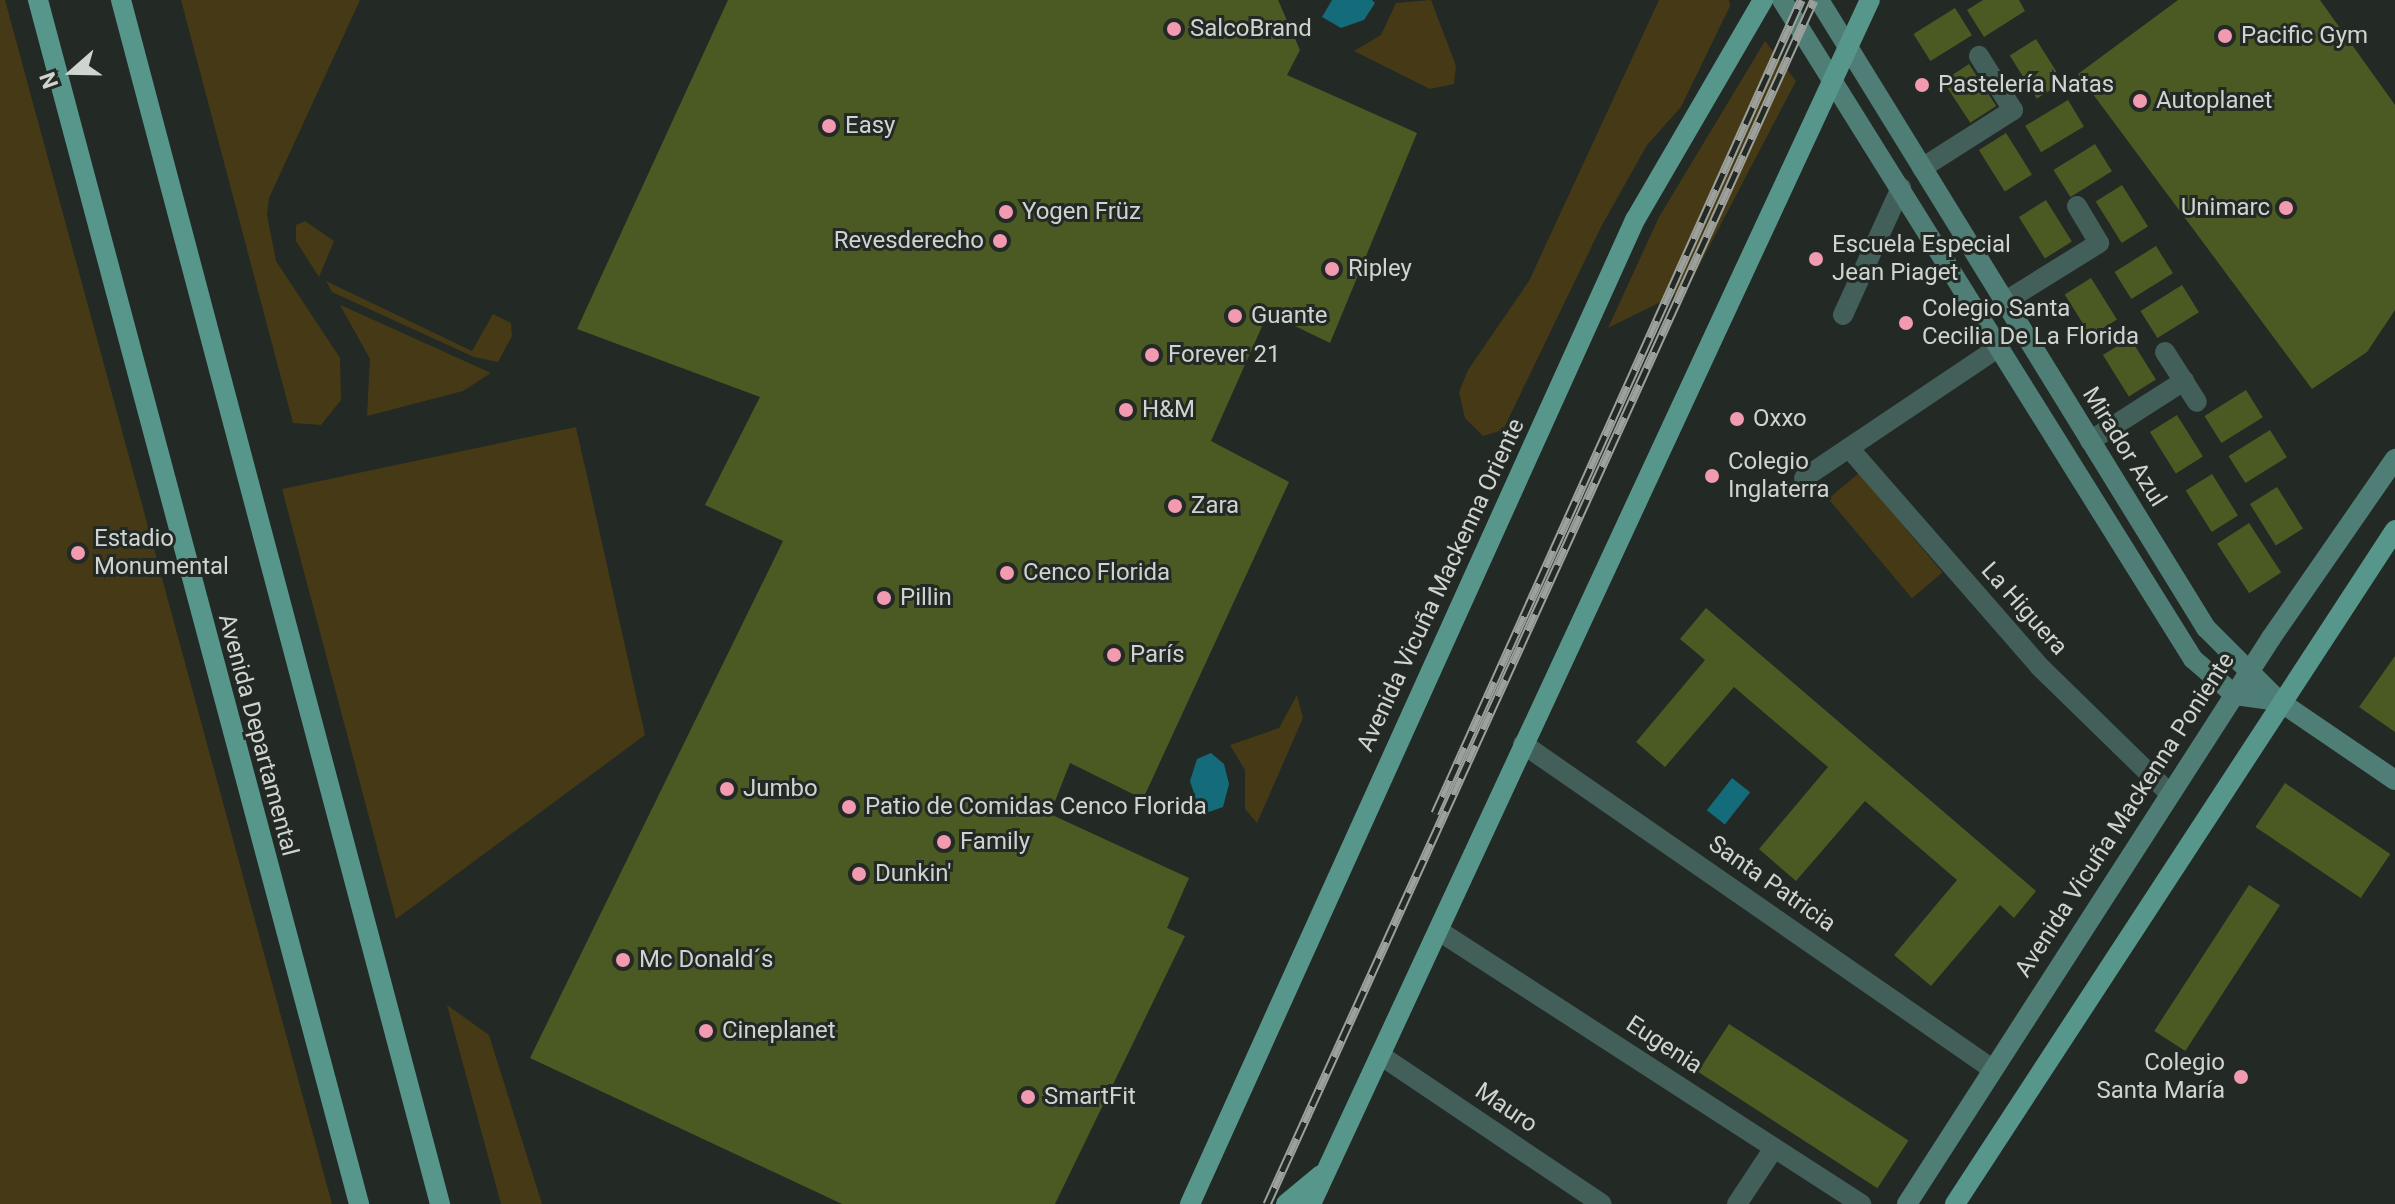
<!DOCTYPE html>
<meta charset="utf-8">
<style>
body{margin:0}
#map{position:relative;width:2395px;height:1204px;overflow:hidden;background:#232924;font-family:Roboto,sans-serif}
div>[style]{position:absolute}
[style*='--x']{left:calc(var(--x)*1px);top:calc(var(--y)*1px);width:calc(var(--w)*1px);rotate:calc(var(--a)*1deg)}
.green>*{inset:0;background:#453a15;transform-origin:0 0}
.water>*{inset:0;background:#146b79;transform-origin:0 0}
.building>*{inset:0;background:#4b5923;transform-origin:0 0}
.street>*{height:20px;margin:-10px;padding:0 10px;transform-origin:10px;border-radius:10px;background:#425f59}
.secondary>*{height:20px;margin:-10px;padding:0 10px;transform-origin:10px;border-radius:10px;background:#4e7e75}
.primary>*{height:20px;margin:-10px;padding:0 10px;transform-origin:10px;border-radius:10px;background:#57968b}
.rail>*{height:9px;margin-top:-4.5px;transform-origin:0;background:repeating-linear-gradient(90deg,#232924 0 18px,#9da19d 0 36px);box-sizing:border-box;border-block:2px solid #9da19d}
.dots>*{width:22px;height:22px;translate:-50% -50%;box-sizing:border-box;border:4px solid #232924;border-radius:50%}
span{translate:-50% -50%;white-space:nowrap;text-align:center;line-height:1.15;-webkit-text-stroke:6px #232924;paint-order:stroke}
.poi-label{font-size:24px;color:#d0d4d0}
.left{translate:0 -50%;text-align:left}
.right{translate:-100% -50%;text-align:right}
.street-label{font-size:24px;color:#d0d4d0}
.north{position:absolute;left:32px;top:32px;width:80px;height:80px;-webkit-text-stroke:6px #232924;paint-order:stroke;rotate:250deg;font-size:22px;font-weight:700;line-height:32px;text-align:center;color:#d0d4d0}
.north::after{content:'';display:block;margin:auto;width:28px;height:36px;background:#d0d4d0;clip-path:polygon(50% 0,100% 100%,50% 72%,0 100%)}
</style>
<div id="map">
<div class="green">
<div style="clip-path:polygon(0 0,5px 0,332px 1204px,0 1204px)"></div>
<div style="clip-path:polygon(181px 0,360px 0,269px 198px,267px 215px,276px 261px,340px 358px,341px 400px,321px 425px,293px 423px)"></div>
<div style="clip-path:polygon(1431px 0,1456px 66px,1454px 84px,1430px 89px,1354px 51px,1381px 35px,1396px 3px)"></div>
<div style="clip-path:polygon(1659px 0,1729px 0,1730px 6px,1681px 107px,1647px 145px,1601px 227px,1503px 430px,1483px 436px,1465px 418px,1459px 392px,1468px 370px,1529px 281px)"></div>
<div style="clip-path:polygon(1765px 41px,1796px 81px,1687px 289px,1608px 328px,1659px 217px)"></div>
<div style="clip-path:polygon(305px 221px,334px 241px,319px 277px,296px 241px,296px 225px)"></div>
<div style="clip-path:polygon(326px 281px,472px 351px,493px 314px,511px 323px,512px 336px,498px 362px,474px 357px,332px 292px)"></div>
<div style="clip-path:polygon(340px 305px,345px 307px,491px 373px,463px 391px,367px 416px,370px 359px)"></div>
<div style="clip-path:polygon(576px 427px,645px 735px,396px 919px,282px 489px)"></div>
<div style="left:1859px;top:473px;width:130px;height:40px;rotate:50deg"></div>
<div style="clip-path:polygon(1297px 695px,1303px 718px,1257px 823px,1245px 809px,1245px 770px,1230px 745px,1279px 728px)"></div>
<div style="clip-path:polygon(447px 1005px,489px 1035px,542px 1204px,501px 1204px)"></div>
</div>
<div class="water">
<div style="clip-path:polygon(1332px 0,1372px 0,1375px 3px,1364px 20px,1341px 28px,1322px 17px)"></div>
<div style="clip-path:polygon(1211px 753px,1224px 764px,1229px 784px,1223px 807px,1209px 812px,1197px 803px,1190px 781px,1197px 759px)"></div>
<div style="left:1732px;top:778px;width:23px;height:41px;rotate:38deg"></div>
</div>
<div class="building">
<div style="clip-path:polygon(728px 0,1278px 0,1300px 50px,1287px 75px,1417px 133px,1330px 343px,1268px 313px,1211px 441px,1289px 482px,1143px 799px,1070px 763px,1050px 814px,1189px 878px,1167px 928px,1185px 936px,1055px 1204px,842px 1204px,530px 1058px,783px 541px,705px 505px,760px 397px,577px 329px)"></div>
<div style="clip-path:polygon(1983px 0,2019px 0,2025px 11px,1984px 37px,1967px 10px)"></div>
<div style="clip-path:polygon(2178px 0,2320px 0,2395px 105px,2395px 310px,2367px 352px,2312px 389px,2078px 74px)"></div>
<div style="left:1955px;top:8px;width:32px;height:49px;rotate:58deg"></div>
<div style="left:2036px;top:39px;width:51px;height:31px;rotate:58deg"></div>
<div style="left:1969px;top:64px;width:50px;height:31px;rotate:57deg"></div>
<div style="left:2068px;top:100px;width:31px;height:50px;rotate:59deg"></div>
<div style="left:2006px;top:133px;width:49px;height:32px;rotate:58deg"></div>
<div style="left:2095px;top:144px;width:32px;height:49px;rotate:58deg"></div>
<div style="left:2122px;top:185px;width:49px;height:31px;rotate:58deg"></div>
<div style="left:2046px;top:200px;width:49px;height:32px;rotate:58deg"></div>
<div style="left:2156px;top:246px;width:32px;height:49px;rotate:58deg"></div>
<div style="left:2091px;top:278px;width:49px;height:31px;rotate:58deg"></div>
<div style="left:2182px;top:285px;width:32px;height:49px;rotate:58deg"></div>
<div style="left:2130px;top:338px;width:49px;height:32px;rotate:58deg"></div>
<div style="left:2246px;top:390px;width:32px;height:49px;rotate:58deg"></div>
<div style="left:2177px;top:415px;width:49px;height:32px;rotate:58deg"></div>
<div style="left:2270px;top:430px;width:32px;height:49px;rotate:58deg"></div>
<div style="left:2212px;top:474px;width:49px;height:31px;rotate:58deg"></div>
<div style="left:2277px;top:487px;width:49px;height:32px;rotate:58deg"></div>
<div style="left:2249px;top:523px;width:59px;height:38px;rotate:57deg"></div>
<div style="clip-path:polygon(1706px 608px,2036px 891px,2014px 918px,2000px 905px,1931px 986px,1894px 955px,1957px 880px,1865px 801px,1796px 881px,1759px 849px,1828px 767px,1734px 687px,1665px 767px,1636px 742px,1705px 660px,1680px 639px)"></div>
<div style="clip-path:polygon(2395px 656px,2395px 732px,2359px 707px)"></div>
<div style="left:2285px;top:783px;width:127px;height:53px;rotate:34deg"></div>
<div style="left:2249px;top:885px;width:37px;height:174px;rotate:33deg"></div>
<div style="left:1729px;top:1024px;width:214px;height:57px;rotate:33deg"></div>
</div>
<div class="street">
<div style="--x:1922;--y:168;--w:108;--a:-32.5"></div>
<div style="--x:2013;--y:110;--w:64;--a:-122.2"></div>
<div style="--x:2004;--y:302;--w:112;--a:-31.8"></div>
<div style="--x:2099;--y:243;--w:43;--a:-120.7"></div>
<div style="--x:1843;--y:315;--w:140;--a:-65.5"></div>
<div style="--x:2165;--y:352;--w:59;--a:57.4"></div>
<div style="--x:2090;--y:441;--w:112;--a:-32.6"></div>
<div style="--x:1849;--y:448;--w:289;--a:48.9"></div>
<div style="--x:2039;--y:666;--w:183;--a:44.3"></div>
<div style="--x:1804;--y:478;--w:235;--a:-33.9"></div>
<div style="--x:1523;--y:744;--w:569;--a:34.7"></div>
<div style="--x:1439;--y:931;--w:503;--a:32.9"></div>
<div style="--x:1380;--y:1055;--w:267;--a:33.9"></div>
<div style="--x:1737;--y:1204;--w:67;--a:-56.5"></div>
</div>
<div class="secondary">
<div style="--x:1782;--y:0;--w:777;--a:58.05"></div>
<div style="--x:2193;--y:659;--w:55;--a:40.6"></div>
<div style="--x:2235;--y:695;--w:44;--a:7.8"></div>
<div style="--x:1819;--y:0;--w:738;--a:58.36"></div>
<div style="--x:2206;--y:628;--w:103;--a:45"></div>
<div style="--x:2279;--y:701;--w:140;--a:34.3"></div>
<div style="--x:1907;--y:1204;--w:673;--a:-57.25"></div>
<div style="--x:2271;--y:638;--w:218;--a:-55.3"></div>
</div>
<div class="primary">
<div style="--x:38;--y:0;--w:1246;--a:75.07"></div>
<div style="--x:121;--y:0;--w:1246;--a:75.16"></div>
<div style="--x:1190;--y:1204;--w:1080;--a:-65.67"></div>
<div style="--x:1635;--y:220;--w:255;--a:-59.8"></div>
<div style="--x:1286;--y:1204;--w:45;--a:-39.6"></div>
<div style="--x:1311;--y:1204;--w:1327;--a:-65.1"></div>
<div style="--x:1955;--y:1204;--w:805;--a:-56.86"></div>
</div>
<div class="rail">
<div style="--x:1435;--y:813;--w:892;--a:-65.76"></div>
<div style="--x:1267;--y:1204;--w:1322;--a:-65.57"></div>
</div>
<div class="dots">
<div style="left:1174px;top:29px;background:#f29ab0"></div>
<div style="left:2225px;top:36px;background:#f29ab0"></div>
<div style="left:1922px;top:85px;background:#f29ab0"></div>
<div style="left:2140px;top:101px;background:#f29ab0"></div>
<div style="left:829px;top:126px;background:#f29ab0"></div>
<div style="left:2286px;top:208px;background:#f29ab0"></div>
<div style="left:1006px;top:212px;background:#f29ab0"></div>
<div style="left:1000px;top:241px;background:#f29ab0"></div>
<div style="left:1816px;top:259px;background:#f29ab0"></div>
<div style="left:1332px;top:269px;background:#f29ab0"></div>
<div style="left:1235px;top:316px;background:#f29ab0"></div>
<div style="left:1906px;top:323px;background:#f29ab0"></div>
<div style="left:1152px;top:355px;background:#f29ab0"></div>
<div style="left:1126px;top:410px;background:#f29ab0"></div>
<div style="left:1737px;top:419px;background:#f29ab0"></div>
<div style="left:1712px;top:476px;background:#f29ab0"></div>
<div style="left:1175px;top:506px;background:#f29ab0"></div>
<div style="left:78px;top:553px;background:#f29ab0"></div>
<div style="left:1007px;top:573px;background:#f29ab0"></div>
<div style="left:884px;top:598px;background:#f29ab0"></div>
<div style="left:1114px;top:655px;background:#f29ab0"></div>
<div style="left:727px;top:789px;background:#f29ab0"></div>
<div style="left:849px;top:807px;background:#f29ab0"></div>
<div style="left:944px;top:842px;background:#f29ab0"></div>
<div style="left:859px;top:874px;background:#f29ab0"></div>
<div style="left:623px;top:960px;background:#f29ab0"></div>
<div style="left:706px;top:1031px;background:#f29ab0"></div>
<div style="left:2241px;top:1077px;background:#f29ab0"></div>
<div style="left:1028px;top:1097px;background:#f29ab0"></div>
</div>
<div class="poi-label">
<span class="left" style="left:1190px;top:29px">SalcoBrand</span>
<span class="left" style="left:2241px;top:36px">Pacific Gym</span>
<span class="left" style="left:1938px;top:85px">Pastelería Natas</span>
<span class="left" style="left:2156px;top:101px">Autoplanet</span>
<span class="left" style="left:845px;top:126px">Easy</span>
<span class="right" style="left:2270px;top:208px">Unimarc</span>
<span class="left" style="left:1022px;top:212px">Yogen Früz</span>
<span class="right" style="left:984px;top:241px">Revesderecho</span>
<span class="left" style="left:1832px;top:259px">Escuela Especial<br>Jean Piaget</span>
<span class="left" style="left:1348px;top:269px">Ripley</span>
<span class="left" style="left:1922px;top:323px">Colegio Santa<br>Cecilia De La Florida</span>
<span class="left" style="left:1251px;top:316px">Guante</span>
<span class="left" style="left:1168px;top:355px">Forever 21</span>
<span class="left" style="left:1142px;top:410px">H&amp;M</span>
<span class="left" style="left:1753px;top:419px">Oxxo</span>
<span class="left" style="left:1728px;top:476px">Colegio<br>Inglaterra</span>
<span class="left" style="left:1191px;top:506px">Zara</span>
<span class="left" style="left:94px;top:553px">Estadio<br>Monumental</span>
<span class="left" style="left:1023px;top:573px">Cenco Florida</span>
<span class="left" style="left:900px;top:598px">Pillin</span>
<span class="left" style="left:1130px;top:655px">París</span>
<span class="left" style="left:743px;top:789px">Jumbo</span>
<span class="left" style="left:865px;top:807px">Patio de Comidas Cenco Florida</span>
<span class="left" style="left:960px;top:842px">Family</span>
<span class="left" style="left:875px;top:874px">Dunkin'</span>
<span class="left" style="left:639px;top:960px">Mc Donald´s</span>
<span class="left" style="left:722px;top:1031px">Cineplanet</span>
<span class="right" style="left:2225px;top:1077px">Colegio<br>Santa María</span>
<span class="left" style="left:1044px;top:1097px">SmartFit</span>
</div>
<div class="street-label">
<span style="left:2124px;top:447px;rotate:58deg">Mirador Azul</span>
<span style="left:1441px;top:585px;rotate:-65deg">Avenida Vicuña Mackenna Oriente</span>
<span style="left:2024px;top:609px;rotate:48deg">La Higuera</span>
<span style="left:258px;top:735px;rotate:75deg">Avenida Departamental</span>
<span style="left:2125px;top:815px;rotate:-57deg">Avenida Vicuña Mackenna Poniente</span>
<span style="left:1772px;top:884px;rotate:35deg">Santa Patricia</span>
<span style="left:1664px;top:1045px;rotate:33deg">Eugenia</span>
<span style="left:1506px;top:1108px;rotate:34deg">Mauro</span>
</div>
<div class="north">N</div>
</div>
